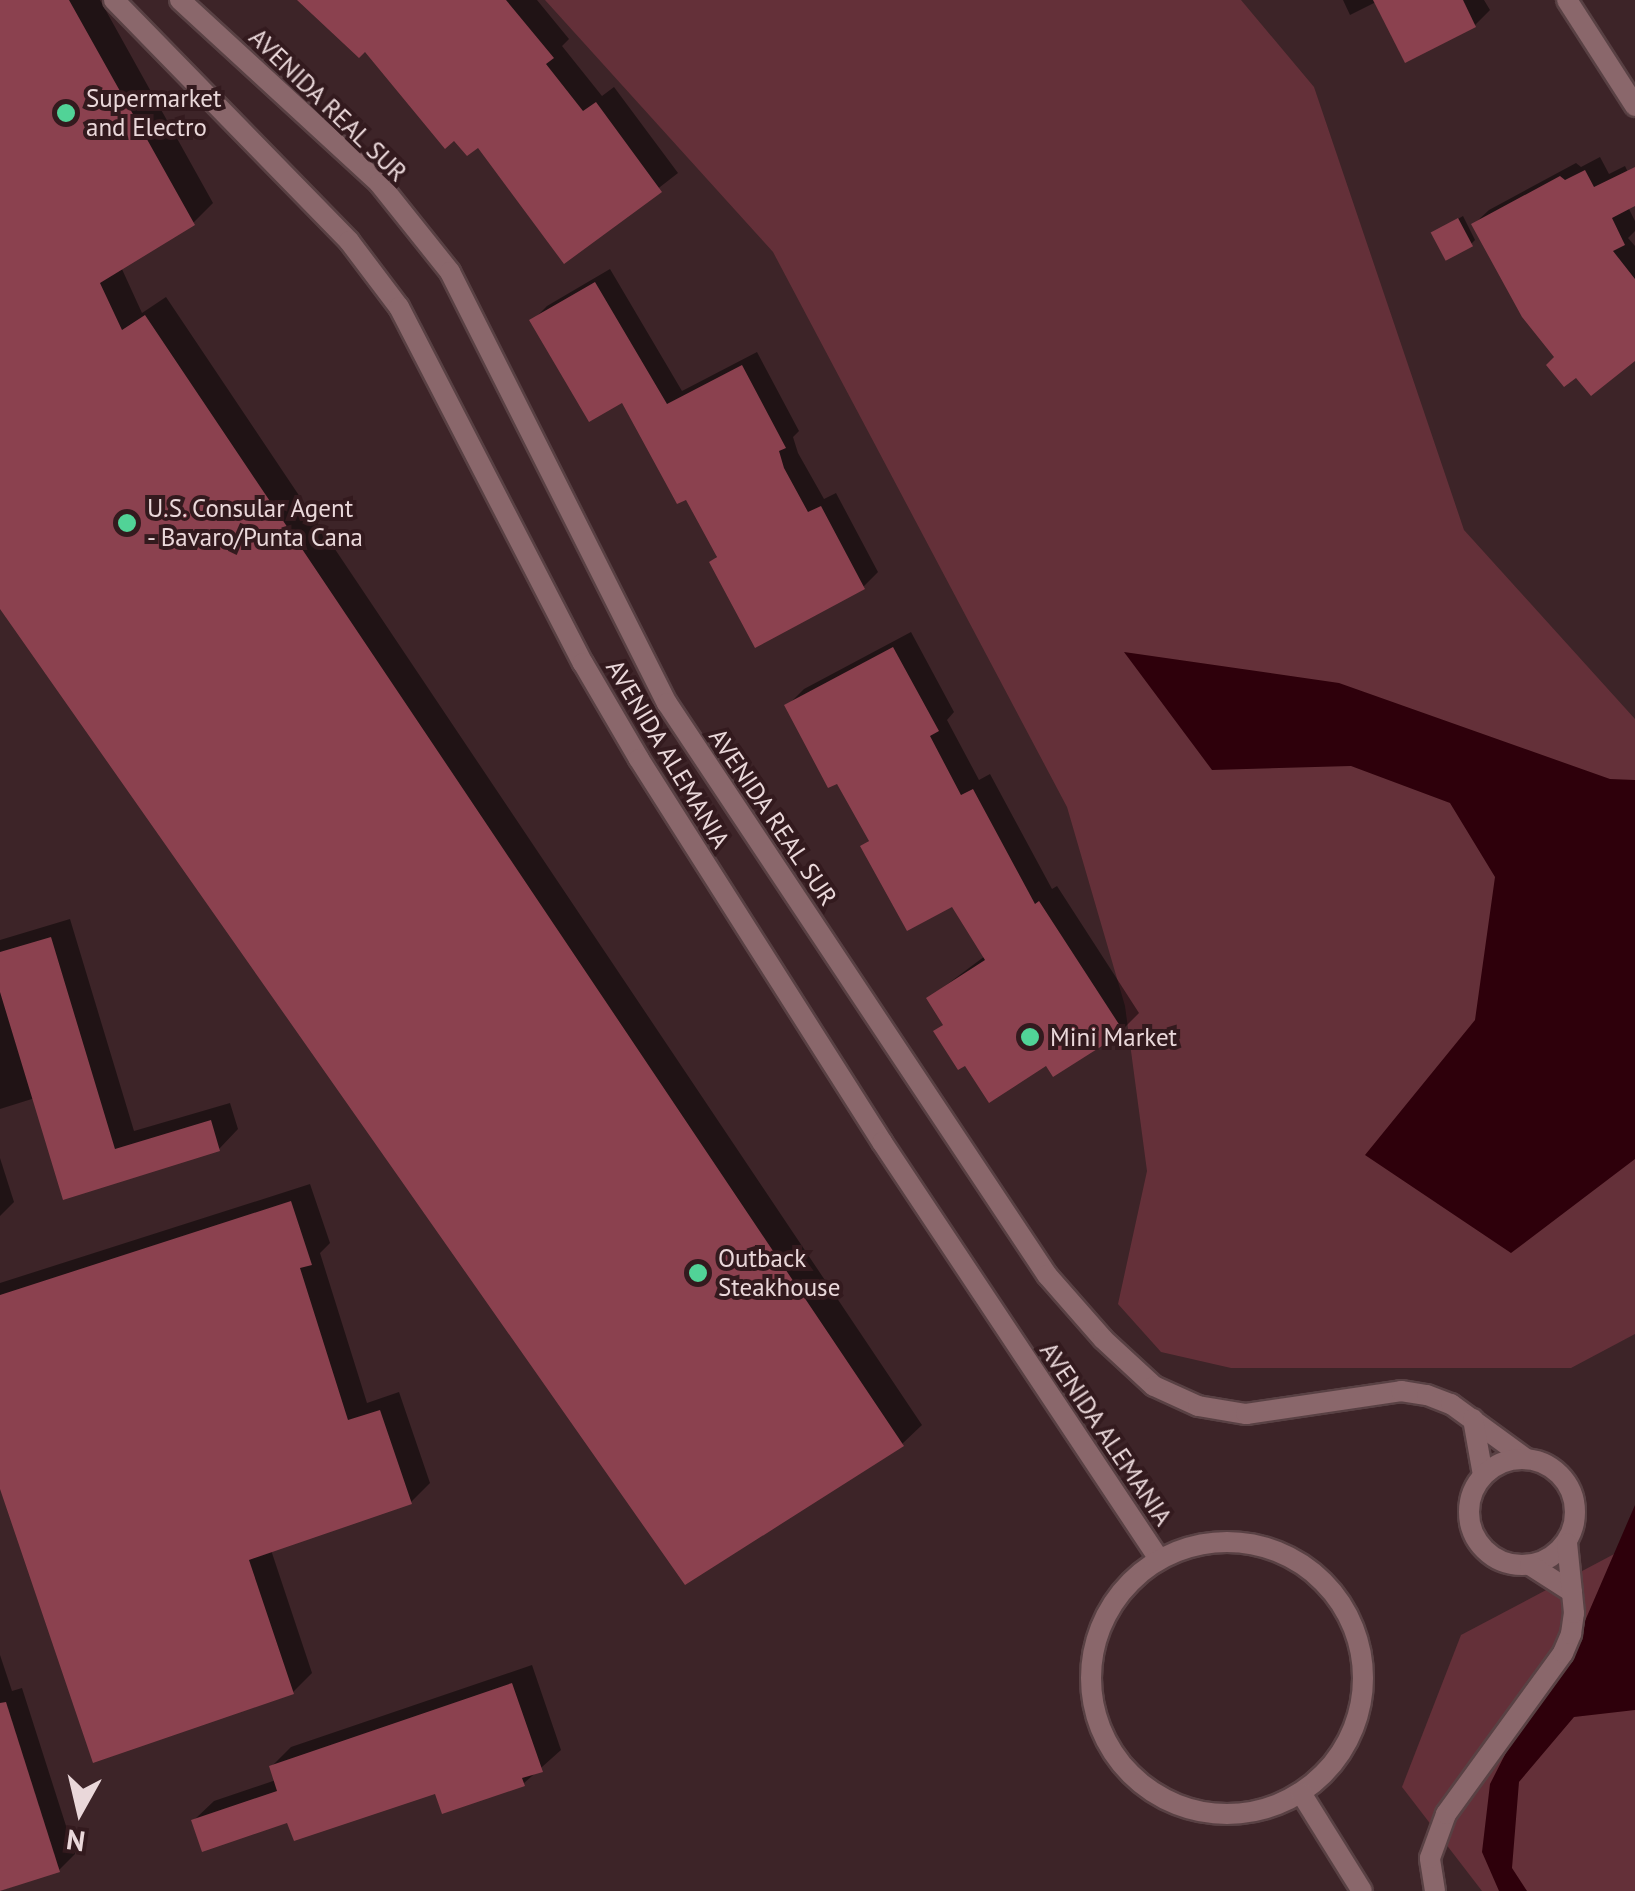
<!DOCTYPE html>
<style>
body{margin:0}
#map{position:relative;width:1635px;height:1891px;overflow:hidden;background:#3d2428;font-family:"PT Sans",sans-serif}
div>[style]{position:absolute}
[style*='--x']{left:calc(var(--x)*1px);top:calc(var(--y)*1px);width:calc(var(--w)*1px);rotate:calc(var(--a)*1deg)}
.green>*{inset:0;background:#643039}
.water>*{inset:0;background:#2e000b}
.shadow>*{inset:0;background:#0007}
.building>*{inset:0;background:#8b414f;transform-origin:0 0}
.roads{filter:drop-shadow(2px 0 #594144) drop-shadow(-2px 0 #594144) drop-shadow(0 2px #594144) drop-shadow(0 -2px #594144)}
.minor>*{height:20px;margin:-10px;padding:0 10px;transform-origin:10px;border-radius:10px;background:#8a676b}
.minor>.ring{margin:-10px;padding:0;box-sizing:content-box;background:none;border:20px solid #8a676b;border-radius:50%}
.tertiary>*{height:20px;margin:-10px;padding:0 10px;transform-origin:10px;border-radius:10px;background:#8a676b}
.tertiary>.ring{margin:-10px;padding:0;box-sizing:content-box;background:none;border:20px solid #8a676b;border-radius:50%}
.dots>*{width:28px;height:28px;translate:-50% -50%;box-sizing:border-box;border:5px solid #331a1e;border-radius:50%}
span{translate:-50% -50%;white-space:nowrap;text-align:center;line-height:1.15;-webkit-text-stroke:8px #331a1e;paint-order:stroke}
.poi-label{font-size:25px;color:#ead8da}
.left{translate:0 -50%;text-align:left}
.street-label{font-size:25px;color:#ead8da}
.north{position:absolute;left:30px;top:1761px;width:100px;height:100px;-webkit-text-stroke:8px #331a1e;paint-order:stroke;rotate:188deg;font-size:28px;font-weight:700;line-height:40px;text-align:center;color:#ead8da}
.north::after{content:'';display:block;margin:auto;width:35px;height:45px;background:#ead8da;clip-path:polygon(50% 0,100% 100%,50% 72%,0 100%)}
</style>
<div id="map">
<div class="green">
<div style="clip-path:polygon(545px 0,1241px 0,1314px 87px,1464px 530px,1635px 719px,1635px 1334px,1571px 1368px,1231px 1368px,1161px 1352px,1118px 1304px,1147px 1171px,1125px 1006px,1067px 807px,773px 252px)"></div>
<div style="clip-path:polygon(1635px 1543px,1635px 1891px,1482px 1891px,1402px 1787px,1461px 1635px)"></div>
</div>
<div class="water">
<div style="clip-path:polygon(1124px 652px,1339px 683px,1610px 779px,1635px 780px,1635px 1159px,1511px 1253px,1365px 1155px,1475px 1020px,1495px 877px,1450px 803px,1351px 766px,1212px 770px)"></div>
<div style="clip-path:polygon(1635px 1505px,1635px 1710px,1574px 1717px,1519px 1782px,1512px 1868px,1527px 1891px,1499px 1891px,1482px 1852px,1490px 1784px,1536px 1694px,1575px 1644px)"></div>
</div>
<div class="shadow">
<div style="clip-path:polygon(0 0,100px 0,213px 203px,193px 223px,121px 267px,142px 313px,166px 297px,922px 1425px,902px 1444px,0 605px)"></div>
<div style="clip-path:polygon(480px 0,537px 0,569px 39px,562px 46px,602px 96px,614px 87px,678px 173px,565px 261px)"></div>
<div style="clip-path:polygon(1343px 0,1484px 0,1490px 10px,1475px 25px,1376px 2px,1350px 15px)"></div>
<div style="clip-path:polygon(1600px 157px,1609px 174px,1625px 166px,1635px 187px,1635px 203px,1628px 207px,1635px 221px,1635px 231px,1628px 238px,1635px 246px,1635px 357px,1557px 357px,1474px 224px,1489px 210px,1576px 163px,1581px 167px)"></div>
<div style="clip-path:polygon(1463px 216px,1475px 240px,1471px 244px,1434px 233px)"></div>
<div style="clip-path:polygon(610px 269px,682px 391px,757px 352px,799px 431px,793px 437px,798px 453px,824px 499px,836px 493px,878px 572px,863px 587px,712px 562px,718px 555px,687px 496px,623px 399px,532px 321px,547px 306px)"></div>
<div style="clip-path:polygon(911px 632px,954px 712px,947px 720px,979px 780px,990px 774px,1052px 889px,1057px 886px,1139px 1013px,1122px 1030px,1047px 1062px,966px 1062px,937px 1031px,945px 1023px,929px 998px,985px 956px,952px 904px,863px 846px,871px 839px,838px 781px,787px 706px,804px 689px)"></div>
<div style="clip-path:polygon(70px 919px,134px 1131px,230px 1103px,238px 1129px,219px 1149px,64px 1197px,35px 1098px,0 1109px,0 940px)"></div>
<div style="clip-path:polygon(0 1158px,14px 1202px,0 1216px)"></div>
<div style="clip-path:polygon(310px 1184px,330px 1243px,320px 1253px,367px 1403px,399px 1392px,430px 1483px,411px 1502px,271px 1550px,312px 1673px,293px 1692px,0 1482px,0 1283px)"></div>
<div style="clip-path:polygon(0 1655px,12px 1691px,22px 1688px,75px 1854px,59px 1870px,0 1891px)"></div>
<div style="clip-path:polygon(532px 1665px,561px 1750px,523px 1784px,436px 1790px,289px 1820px,194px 1820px,214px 1801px,276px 1780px,272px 1766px,291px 1747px)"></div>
</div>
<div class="building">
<div style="clip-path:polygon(0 0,69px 0,195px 225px,100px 283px,122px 330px,145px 315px,904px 1446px,685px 1585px,0 609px)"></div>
<div style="clip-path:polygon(297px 0,506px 0,554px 58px,546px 64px,583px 111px,596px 102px,662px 192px,564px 264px,478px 148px,467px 156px,454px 141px,445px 149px,365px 52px,359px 58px)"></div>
<div style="clip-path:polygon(1373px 0,1463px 0,1476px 27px,1405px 63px)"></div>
<div style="clip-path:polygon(1635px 167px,1635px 206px,1612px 218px,1625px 245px,1613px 251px,1635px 279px,1635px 361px,1591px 396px,1576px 378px,1564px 387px,1546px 365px,1554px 357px,1522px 317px,1471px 224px,1560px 176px,1565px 180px,1585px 170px,1594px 187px)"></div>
<div style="left:1458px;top:218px;width:32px;height:31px;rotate:62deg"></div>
<div style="clip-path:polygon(595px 282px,667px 404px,742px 365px,786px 448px,779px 451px,784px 468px,808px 512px,821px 506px,865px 589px,755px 648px,709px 562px,717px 557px,686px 500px,677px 504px,622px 403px,589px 422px,529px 320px)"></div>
<div style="clip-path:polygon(893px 647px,939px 731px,930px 736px,961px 795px,973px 789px,1035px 904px,1039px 901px,1124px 1032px,1053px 1077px,1046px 1066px,989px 1103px,965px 1066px,958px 1070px,933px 1031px,943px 1025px,926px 998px,985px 960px,952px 907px,907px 931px,860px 846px,869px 841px,837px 784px,828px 788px,784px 705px)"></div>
<div style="clip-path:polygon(51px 937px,115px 1149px,211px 1120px,220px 1151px,63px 1200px,0 992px,0 952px)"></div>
<div style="clip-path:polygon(291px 1201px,312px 1265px,300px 1268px,348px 1420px,380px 1410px,412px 1504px,249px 1560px,294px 1694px,93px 1763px,0 1489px,0 1295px)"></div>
<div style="clip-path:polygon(512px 1683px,543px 1772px,522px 1778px,525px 1786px,442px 1814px,435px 1794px,294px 1841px,287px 1823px,202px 1852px,191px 1820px,277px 1791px,269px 1766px)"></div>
<div style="clip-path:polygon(6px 1702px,60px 1872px,0 1891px,0 1703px)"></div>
</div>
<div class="roads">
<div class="minor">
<div style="--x:180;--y:0;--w:270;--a:42.6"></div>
<div style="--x:379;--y:183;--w:114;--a:51.4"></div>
<div style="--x:450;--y:272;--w:483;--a:63.3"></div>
<div style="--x:667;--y:703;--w:687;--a:56.4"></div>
<div style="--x:1047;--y:1275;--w:85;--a:48.8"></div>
<div style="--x:1103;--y:1339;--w:69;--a:42.7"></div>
<div style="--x:1154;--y:1386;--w:48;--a:24.4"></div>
<div style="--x:1198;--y:1406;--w:49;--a:9.5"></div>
<div style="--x:1246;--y:1414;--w:157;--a:-8.4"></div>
<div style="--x:1401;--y:1391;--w:26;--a:9"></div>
<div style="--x:1427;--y:1395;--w:26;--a:21"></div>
<div style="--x:1451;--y:1404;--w:92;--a:36.1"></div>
<div style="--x:1567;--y:0;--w:126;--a:57.3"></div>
<div style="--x:1473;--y:1419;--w:57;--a:79.9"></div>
<div class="ring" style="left:1469px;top:1459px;width:86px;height:86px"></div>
<div style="--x:1530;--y:1565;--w:50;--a:32.7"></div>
<div style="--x:1435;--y:1891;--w:33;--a:-99"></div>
<div style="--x:1430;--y:1858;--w:47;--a:-70"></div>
<div style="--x:1446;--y:1814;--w:199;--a:-54"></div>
<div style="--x:1563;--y:1653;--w:21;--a:-67"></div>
<div style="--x:1571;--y:1634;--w:21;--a:-82"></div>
<div style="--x:1574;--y:1613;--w:70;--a:-95.7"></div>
</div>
<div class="tertiary">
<div style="--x:114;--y:0;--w:337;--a:45.7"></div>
<div style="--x:349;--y:241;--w:83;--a:52.9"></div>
<div style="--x:399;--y:307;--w:401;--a:62.7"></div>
<div style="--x:583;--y:663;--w:111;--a:59.7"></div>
<div style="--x:639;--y:759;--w:454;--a:57.6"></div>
<div style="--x:882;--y:1142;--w:501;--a:56.41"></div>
<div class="ring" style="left:1091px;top:1542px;width:252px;height:252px"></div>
<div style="--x:1301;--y:1793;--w:115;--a:58.1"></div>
</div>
</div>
<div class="dots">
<div style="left:66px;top:113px;background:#51d397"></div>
<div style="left:127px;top:523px;background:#51d397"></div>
<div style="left:1030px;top:1037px;background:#51d397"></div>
<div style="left:698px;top:1273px;background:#51d397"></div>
</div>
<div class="poi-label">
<span class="left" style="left:86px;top:113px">Supermarket<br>and Electro</span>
<span class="left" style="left:147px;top:523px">U.S. Consular Agent<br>- Bavaro/Punta Cana</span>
<span class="left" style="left:1050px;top:1037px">Mini Market</span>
<span class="left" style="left:718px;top:1273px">Outback<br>Steakhouse</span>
</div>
<div class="street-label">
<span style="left:328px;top:105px;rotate:44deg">AVENIDA REAL SUR</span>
<span style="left:668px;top:754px;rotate:59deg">AVENIDA ALEMANIA</span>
<span style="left:773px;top:817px;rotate:56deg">AVENIDA REAL SUR</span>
<span style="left:1106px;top:1434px;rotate:56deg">AVENIDA ALEMANIA</span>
</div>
<div class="north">N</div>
</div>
